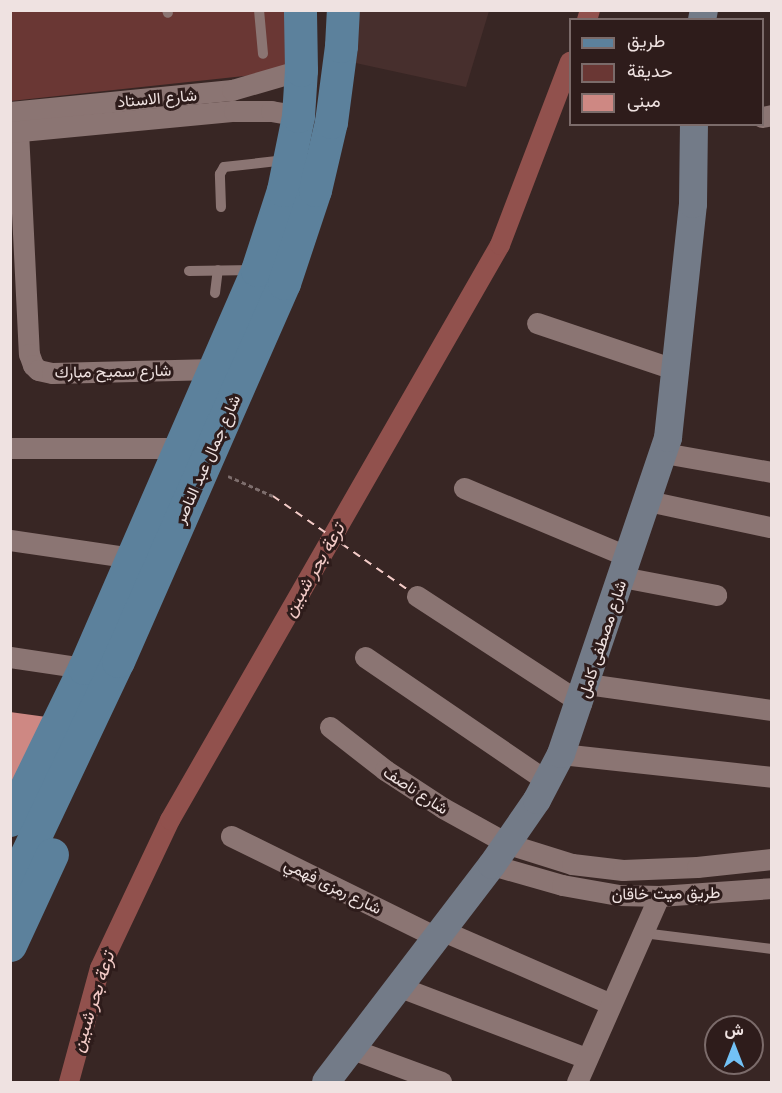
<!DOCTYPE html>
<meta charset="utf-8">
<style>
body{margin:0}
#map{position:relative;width:782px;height:1093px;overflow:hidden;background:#382624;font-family:Mulish,Vazirmatn,sans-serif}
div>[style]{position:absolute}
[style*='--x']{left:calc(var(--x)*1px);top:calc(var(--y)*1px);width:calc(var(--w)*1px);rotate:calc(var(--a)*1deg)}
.built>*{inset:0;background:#472f2d}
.green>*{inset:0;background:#6a3734}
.canal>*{height:20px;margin:-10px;padding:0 10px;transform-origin:10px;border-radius:10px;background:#91514d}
.ferry>*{height:1.5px;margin-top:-0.75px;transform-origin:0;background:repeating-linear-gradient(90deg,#f4ccc8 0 8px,transparent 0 14px)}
.building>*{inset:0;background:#ce8883}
.path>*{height:3px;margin-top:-1.5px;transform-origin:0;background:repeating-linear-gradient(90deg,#7e6e6d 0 4.5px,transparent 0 7.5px)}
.service>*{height:10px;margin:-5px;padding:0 5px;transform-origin:5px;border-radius:5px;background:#8b7573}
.minor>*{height:21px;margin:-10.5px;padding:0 10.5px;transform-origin:10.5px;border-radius:10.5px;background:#8b7573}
.secondary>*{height:28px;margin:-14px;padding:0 14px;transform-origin:14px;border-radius:14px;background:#737b88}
.primary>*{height:33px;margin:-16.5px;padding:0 16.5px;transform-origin:16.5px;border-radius:16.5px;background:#5c819c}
span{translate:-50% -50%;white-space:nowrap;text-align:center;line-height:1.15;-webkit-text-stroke:6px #2e1c1b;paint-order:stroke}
.street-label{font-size:16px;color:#efe2e1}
.water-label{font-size:18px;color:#f4ccc8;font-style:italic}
.frame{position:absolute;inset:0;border:12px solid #efe2e1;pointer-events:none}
.legend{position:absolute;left:569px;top:18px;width:195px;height:108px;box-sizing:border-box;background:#2e1c1b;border:2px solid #7b6b6a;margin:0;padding:8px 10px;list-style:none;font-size:18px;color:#efe2e1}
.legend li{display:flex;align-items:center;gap:12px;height:30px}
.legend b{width:30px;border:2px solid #7b6b6a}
.north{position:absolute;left:704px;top:1015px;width:60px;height:60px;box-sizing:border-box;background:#2e1c1b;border:2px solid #7b6b6a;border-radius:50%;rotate:0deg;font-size:16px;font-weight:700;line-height:24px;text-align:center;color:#efe2e1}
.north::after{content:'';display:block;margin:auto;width:21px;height:27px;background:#72c1f5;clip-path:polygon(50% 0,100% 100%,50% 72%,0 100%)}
</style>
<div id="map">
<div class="built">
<div style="clip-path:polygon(357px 11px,489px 11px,466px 87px,351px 62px)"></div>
</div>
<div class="green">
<div style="clip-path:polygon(10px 11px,294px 11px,301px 70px,11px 101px)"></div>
</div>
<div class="canal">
<div style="--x:587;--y:20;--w:10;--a:-73"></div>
<div style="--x:69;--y:1082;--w:118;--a:-74.8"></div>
<div style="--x:100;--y:968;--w:164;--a:-64.7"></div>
<div style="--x:170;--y:820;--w:663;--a:-60.15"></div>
<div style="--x:500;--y:245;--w:196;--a:-69.1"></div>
</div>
<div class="ferry">
<div style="--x:273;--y:496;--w:165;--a:34.8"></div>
</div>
<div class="building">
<div style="clip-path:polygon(10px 712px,54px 718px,10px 796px)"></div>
</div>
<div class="path">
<div style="--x:228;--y:476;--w:49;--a:24"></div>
</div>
<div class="service">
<div style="--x:167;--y:10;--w:3;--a:72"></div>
<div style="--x:259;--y:10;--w:44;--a:84.8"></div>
<div style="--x:221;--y:207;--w:33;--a:-92"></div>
<div style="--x:220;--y:174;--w:8;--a:-60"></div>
<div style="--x:224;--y:167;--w:62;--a:-6.4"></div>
<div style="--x:189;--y:271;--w:65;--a:-0.9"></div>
<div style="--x:215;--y:293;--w:23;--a:-83"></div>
<div style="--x:643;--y:933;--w:130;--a:7.1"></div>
</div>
<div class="minor">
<div style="--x:10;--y:112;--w:223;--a:-5.7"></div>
<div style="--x:232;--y:90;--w:72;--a:-16.2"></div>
<div style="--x:762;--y:117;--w:10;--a:-11"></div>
<div style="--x:18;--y:131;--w:223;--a:87.2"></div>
<div style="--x:29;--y:354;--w:12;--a:70"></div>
<div style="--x:33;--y:365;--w:7;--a:45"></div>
<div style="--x:38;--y:370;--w:14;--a:12"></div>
<div style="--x:52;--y:373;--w:163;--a:-1.4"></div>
<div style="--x:10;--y:132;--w:225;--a:-5.4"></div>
<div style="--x:234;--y:111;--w:37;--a:0"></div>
<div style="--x:271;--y:111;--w:27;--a:10"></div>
<div style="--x:537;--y:323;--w:148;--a:18.6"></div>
<div style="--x:10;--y:448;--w:171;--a:0"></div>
<div style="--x:664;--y:453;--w:110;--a:10"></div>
<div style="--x:464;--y:488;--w:179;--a:22.7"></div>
<div style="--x:648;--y:501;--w:124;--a:12.1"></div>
<div style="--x:10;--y:540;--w:123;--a:8.4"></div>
<div style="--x:622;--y:577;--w:96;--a:10.8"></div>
<div style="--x:417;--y:596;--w:196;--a:33.1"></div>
<div style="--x:10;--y:657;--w:75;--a:8.5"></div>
<div style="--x:365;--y:657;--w:222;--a:34.3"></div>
<div style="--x:587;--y:684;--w:187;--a:8"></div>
<div style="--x:330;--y:727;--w:70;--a:38"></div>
<div style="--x:385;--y:770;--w:69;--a:33.2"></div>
<div style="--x:443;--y:808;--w:74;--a:29"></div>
<div style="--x:508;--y:844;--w:67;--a:17.4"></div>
<div style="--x:572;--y:864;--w:51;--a:6.7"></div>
<div style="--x:623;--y:870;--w:74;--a:-2.3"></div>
<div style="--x:697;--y:867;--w:75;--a:-6.1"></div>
<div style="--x:561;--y:754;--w:212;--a:6.2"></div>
<div style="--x:231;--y:836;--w:229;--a:26.2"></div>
<div style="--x:492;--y:865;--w:73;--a:15.9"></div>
<div style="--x:562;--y:885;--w:58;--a:10"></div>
<div style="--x:619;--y:895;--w:40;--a:1.4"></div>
<div style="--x:659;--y:896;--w:113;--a:-4"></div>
<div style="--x:441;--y:930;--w:185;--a:23.5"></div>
<div style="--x:400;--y:987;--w:199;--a:20.9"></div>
<div style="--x:352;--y:1049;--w:95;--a:20.3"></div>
<div style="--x:577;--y:1082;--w:203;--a:-66.2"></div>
</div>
<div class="secondary">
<div style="--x:702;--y:20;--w:10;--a:-79"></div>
<div style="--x:326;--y:1082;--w:273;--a:-52.6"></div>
<div style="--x:492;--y:865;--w:79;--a:-55.3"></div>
<div style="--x:537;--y:800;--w:52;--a:-62.4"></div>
<div style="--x:561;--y:754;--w:334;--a:-71.3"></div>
<div style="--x:668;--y:438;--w:235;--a:-83.9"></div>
<div style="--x:693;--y:204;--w:80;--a:-89.3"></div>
</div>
<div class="primary">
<div style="--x:10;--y:820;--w:169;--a:-64"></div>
<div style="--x:84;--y:668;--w:434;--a:-66.5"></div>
<div style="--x:257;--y:270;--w:84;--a:-72"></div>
<div style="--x:283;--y:190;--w:76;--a:-78.5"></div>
<div style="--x:298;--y:116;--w:46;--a:-86.3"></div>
<div style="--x:301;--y:70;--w:60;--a:-91"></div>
<div style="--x:10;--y:889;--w:252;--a:-64.7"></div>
<div style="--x:118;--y:661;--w:413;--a:-66.3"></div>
<div style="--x:284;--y:283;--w:98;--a:-71.6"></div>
<div style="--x:315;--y:190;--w:70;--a:-76.8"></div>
<div style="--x:331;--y:122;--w:77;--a:-82.5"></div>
<div style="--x:341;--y:46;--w:36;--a:-87"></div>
<div style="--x:10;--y:945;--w:100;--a:-65.2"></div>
</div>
<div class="street-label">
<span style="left:157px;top:98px;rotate:-5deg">شارع الاستاد</span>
<span style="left:113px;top:371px;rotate:-1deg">شارع سميح مبارك</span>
<span style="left:207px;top:459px;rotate:-66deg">شارع جمال عبد الناصر</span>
<span style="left:602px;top:639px;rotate:-72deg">شارع مصطفى كامل</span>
<span style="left:416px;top:790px;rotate:33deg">شارع ناصف</span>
<span style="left:333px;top:886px;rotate:26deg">شارع رمزى فهمي</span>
<span style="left:666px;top:893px;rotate:-1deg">طريق ميت خاقان</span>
</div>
<div class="water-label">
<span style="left:314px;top:570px;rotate:-60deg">ترعة بحر شبين</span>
<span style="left:93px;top:1002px;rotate:-72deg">ترعة بحر شبين</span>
</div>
<div class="frame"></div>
<ul class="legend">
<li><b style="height:8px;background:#5c819c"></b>طريق</li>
<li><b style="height:16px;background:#6a3734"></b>حديقة</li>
<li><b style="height:16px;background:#ce8883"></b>مبنى</li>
</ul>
<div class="north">ش</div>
</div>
